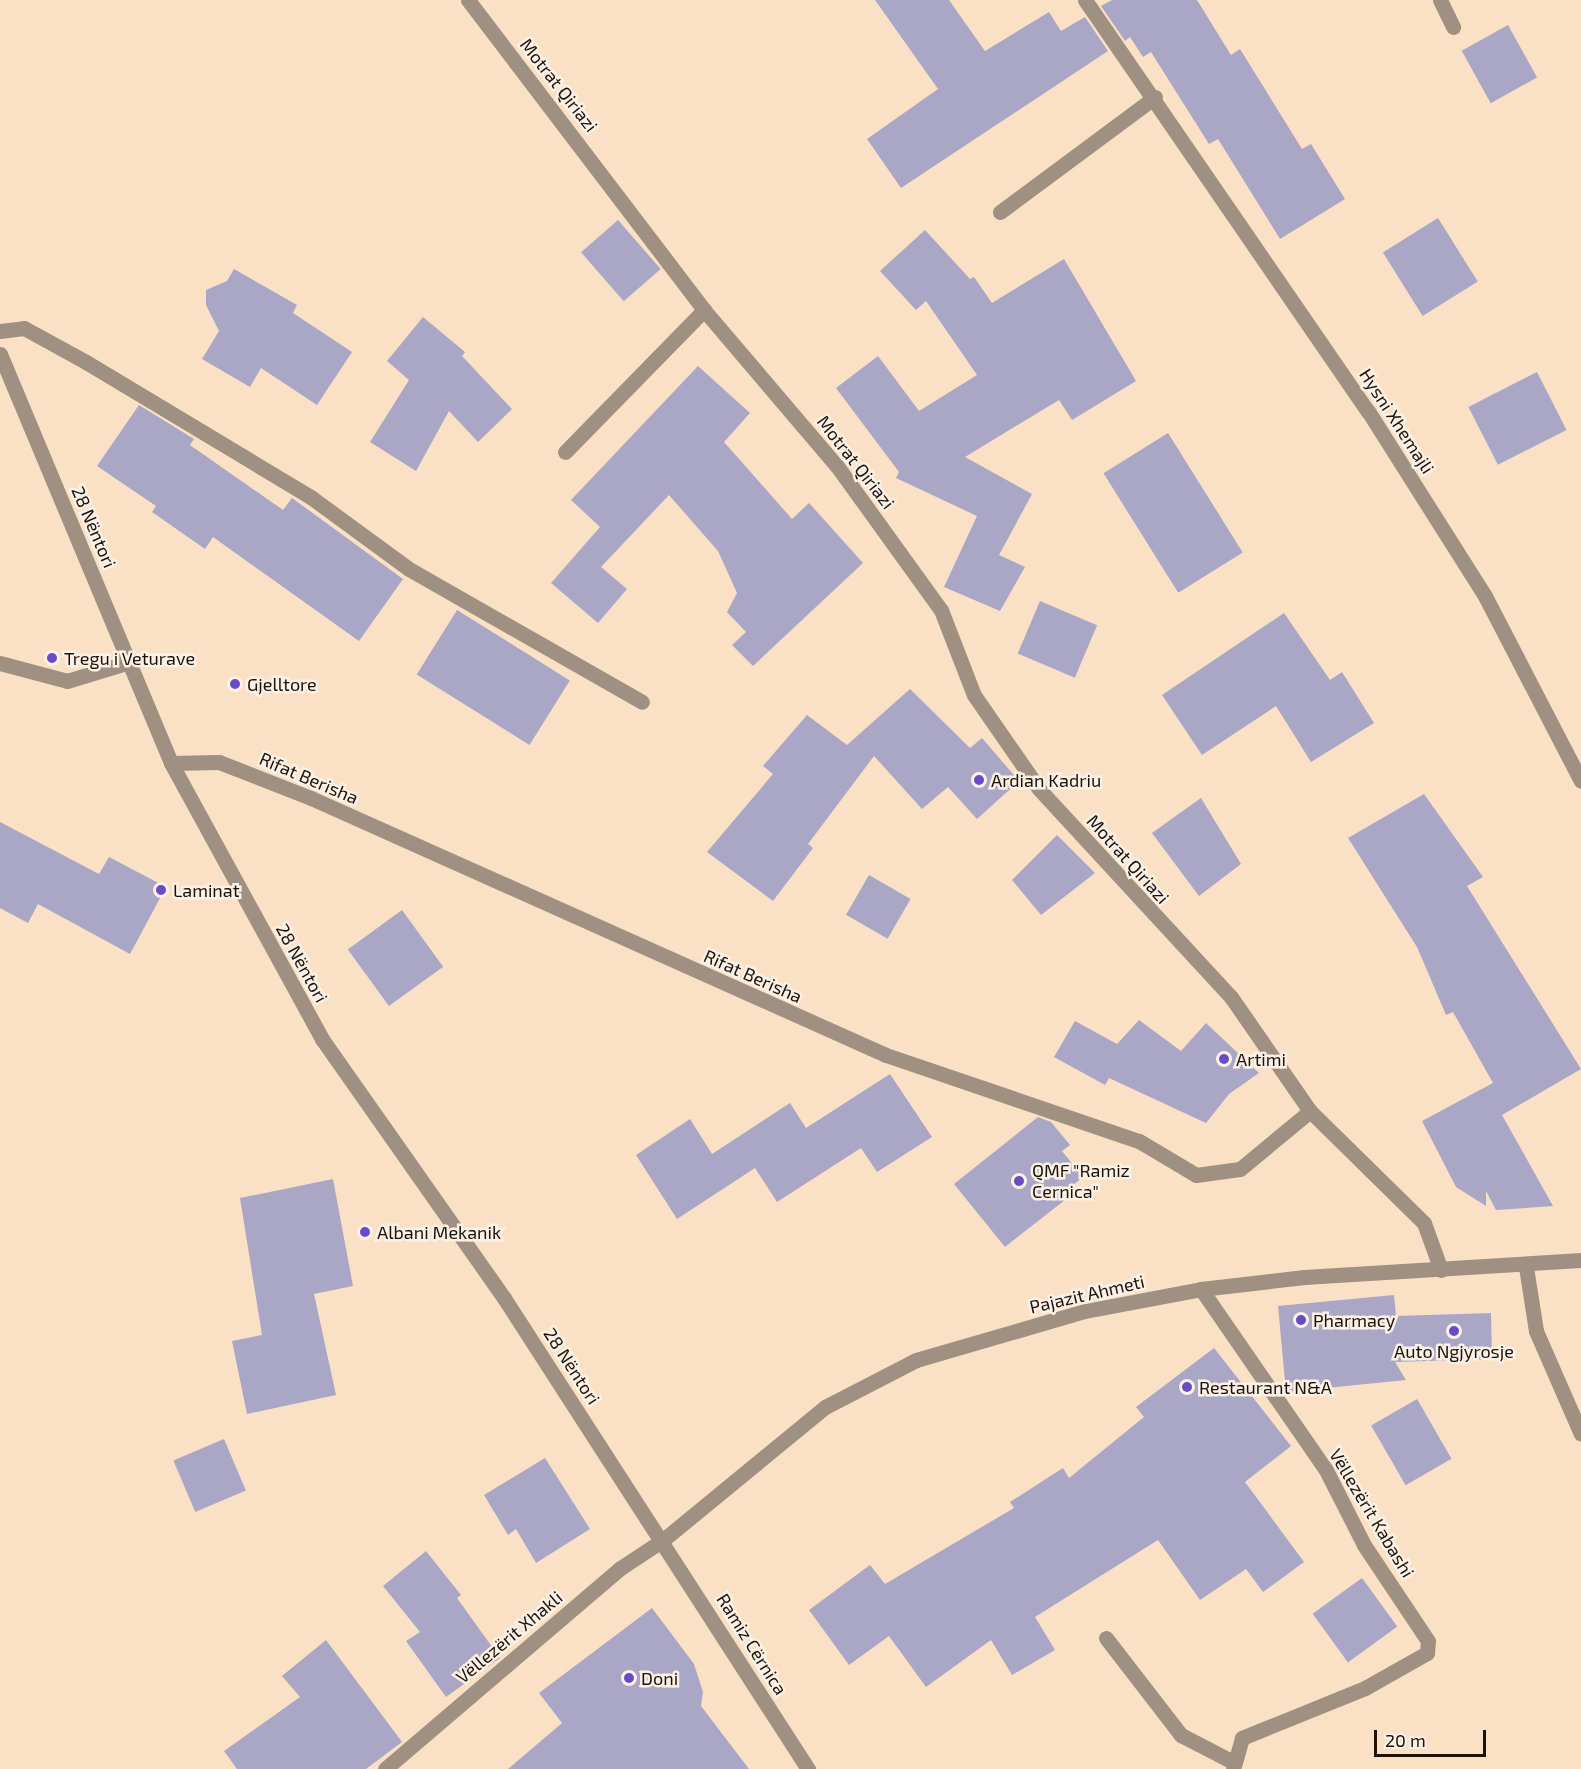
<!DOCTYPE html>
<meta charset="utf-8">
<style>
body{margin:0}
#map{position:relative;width:1581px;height:1769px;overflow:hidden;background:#fae1c6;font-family:"Exo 2",sans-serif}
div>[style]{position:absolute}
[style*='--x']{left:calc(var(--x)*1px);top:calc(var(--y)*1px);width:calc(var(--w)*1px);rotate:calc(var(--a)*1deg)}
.building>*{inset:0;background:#a9a6c6;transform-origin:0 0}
.minor>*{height:15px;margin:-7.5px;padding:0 7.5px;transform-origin:7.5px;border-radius:7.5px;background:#9f9081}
.tertiary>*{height:15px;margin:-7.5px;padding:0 7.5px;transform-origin:7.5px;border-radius:7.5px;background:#9f9081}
.dots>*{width:16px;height:16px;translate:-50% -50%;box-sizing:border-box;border:3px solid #fbf1e6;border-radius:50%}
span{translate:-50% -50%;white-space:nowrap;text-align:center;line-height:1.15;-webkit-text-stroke:5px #fbf1e6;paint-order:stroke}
.street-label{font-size:18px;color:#1b1309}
.poi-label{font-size:18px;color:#1b1309}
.left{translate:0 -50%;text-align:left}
.scale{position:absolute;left:1374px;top:1730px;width:112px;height:27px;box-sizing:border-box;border:3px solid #1b1309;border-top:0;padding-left:8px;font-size:18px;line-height:21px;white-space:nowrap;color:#1b1309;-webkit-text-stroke:4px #fbf1e6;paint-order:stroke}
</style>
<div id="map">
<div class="building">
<div style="clip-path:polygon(875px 0,949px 0,985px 51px,1049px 12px,1061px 31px,1085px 17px,1108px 51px,901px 188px,867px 139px,938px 89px)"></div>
<div style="clip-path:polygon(1112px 0,1197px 0,1231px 55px,1240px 49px,1302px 149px,1311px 144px,1345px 199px,1280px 239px,1218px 139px,1209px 144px,1151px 52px,1143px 57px,1130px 37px,1125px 41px,1101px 6px)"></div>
<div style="left:1508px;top:25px;width:60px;height:53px;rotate:61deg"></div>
<div style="left:1438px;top:218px;width:75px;height:65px;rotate:58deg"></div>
<div style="left:618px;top:220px;width:65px;height:49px;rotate:49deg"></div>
<div style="clip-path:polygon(925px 230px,970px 279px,974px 277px,992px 303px,1064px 259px,1136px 381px,1072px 420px,1059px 400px,965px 457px,1032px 494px,999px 555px,1025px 567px,1000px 611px,944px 587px,977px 516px,896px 478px,899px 472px,836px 388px,878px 356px,919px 411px,977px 375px,926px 301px,916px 310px,880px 271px)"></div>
<div style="clip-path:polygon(234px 269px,297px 305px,293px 313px,352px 352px,317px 405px,261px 368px,250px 387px,202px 359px,219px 331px,206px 305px,206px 290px,227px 281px)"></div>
<div style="clip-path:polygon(423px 317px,465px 352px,462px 356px,512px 409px,478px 442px,449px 411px,416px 471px,370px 442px,409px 380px,387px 361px)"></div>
<div style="clip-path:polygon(698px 366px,750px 413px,724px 442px,792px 519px,809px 503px,863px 563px,753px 666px,732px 645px,746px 632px,727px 612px,737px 593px,718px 551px,669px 495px,601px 567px,627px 589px,598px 623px,551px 583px,600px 527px,571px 500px)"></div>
<div style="left:1537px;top:372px;width:65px;height:77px;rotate:63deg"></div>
<div style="clip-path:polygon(139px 405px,194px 439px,190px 445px,283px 510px,292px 498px,403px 579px,359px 641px,213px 537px,205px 549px,152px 512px,156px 506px,97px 466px)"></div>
<div style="left:1168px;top:433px;width:141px;height:76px;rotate:58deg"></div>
<div style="left:1040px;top:601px;width:62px;height:57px;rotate:23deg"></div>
<div style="left:457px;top:610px;width:133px;height:76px;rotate:32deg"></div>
<div style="clip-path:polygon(1284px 613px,1330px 680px,1342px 672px,1374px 723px,1311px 762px,1276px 706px,1202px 755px,1162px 695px)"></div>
<div style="clip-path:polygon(910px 689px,970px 748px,982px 738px,1019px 781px,977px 819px,948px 787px,922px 809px,874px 756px,808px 844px,813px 848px,773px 901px,707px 852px,773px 774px,763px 766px,807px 715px,847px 745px)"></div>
<div style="clip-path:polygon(1424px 794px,1483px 877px,1467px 886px,1581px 1069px,1502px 1115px,1553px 1206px,1496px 1210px,1486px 1191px,1486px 1206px,1456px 1187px,1422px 1121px,1493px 1083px,1453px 1012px,1446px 1015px,1417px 947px,1348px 838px)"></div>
<div style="clip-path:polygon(1201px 798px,1241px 864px,1199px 896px,1152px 833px)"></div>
<div style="clip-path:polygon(0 822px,99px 874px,109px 857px,166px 887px,130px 954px,38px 904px,28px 923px,0 908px)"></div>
<div style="clip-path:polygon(1057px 835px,1095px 873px,1041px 915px,1012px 880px)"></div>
<div style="left:869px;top:875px;width:48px;height:46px;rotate:30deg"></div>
<div style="left:402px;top:910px;width:70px;height:67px;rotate:54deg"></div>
<div style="clip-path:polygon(1139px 1020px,1181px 1051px,1206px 1023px,1259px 1073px,1229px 1094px,1206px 1123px,1109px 1078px,1105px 1085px,1054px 1057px,1075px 1021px,1117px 1044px)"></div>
<div style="clip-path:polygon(890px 1074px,932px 1137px,877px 1172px,861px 1148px,777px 1202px,755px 1168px,677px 1219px,636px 1155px,690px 1119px,712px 1154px,790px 1103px,806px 1128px)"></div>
<div style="clip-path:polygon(1038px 1117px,1051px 1122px,1070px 1145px,1062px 1151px,1083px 1177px,1066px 1191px,1070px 1196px,1005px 1247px,954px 1184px)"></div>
<div style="clip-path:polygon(333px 1179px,353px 1286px,314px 1294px,336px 1395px,247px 1414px,232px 1341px,262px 1335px,240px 1198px)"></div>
<div style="clip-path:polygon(1394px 1295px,1396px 1316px,1491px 1313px,1492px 1359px,1395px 1362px,1406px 1380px,1286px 1392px,1278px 1306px)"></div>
<div style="clip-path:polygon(1214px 1348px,1291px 1446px,1245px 1482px,1304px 1562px,1263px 1592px,1246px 1569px,1200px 1600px,1158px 1540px,1035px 1617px,1055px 1650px,1012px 1675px,991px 1640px,926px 1687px,889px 1636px,849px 1665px,809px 1610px,870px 1565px,885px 1584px,1014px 1508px,1010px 1502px,1063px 1468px,1069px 1478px,1144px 1417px,1136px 1407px)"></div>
<div style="left:1417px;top:1399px;width:69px;height:53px;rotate:60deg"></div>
<div style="left:224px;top:1439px;width:56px;height:55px;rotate:67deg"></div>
<div style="clip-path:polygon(545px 1458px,590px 1529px,536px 1563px,516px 1529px,508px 1535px,484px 1495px)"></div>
<div style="clip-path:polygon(426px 1551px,461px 1595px,457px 1598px,500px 1658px,446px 1697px,406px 1641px,420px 1632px,383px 1586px)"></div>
<div style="left:1362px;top:1578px;width:60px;height:61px;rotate:54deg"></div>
<div style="clip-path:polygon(652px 1608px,694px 1664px,703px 1692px,701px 1706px,749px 1769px,508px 1769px,562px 1723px,539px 1693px)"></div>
<div style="clip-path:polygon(326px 1640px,402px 1742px,366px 1769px,237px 1769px,224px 1751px,300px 1697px,282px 1676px)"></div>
</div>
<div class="minor">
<div style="--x:468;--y:0;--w:390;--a:52.7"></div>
<div style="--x:704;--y:310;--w:205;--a:49.6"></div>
<div style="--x:837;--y:466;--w:178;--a:54.2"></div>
<div style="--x:941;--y:610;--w:91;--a:68.8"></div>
<div style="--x:974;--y:695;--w:114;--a:55.3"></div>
<div style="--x:1039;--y:789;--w:283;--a:47.3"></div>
<div style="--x:1231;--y:997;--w:139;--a:55.3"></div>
<div style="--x:1310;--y:1111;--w:160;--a:44.5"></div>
<div style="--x:1424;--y:1223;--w:50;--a:70.1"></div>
<div style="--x:1085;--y:0;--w:499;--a:55.5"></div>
<div style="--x:1368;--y:411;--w:219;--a:57.7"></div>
<div style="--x:1485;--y:596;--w:208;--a:62.6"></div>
<div style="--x:1440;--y:0;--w:30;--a:64"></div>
<div style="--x:1000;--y:212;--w:193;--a:-36.6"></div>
<div style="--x:0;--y:331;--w:24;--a:-7"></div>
<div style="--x:24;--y:328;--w:71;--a:28.7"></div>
<div style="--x:86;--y:362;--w:264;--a:31"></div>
<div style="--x:312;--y:498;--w:120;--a:36.2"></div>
<div style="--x:409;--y:569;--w:268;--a:29.7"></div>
<div style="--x:565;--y:452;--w:199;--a:-45.6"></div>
<div style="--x:0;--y:663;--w:69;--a:15"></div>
<div style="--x:67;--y:681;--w:66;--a:-16.8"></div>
<div style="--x:171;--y:763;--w:48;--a:-1.2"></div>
<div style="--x:219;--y:762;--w:99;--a:21.4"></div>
<div style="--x:311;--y:798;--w:630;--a:24.08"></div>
<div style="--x:886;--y:1055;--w:267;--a:18.8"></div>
<div style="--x:1139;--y:1141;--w:66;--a:30.8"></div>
<div style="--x:1196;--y:1175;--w:44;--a:-7.8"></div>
<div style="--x:1240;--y:1169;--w:91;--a:-39.6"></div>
<div style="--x:1526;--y:1267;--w:65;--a:81.1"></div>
<div style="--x:1536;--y:1331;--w:112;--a:66.4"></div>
<div style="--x:1201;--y:1289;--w:220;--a:55.4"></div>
<div style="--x:1326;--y:1470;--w:84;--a:63.1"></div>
<div style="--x:1364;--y:1545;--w:115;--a:56.3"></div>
<div style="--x:1428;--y:1641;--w:12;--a:95"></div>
<div style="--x:1427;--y:1653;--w:71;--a:150.6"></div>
<div style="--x:1365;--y:1688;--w:133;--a:157.9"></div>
<div style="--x:1242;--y:1738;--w:32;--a:106"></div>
<div style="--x:1106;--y:1638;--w:123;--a:52.3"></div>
<div style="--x:1181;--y:1735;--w:59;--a:27.4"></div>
</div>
<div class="tertiary">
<div style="--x:0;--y:354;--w:443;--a:67.3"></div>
<div style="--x:171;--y:763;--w:315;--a:61.3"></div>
<div style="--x:322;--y:1039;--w:317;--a:54.9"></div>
<div style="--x:504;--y:1298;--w:561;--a:57.16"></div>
<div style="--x:385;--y:1769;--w:308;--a:-40.5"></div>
<div style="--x:619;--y:1569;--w:53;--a:-33.4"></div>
<div style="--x:663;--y:1540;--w:210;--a:-39.4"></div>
<div style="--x:825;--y:1407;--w:102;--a:-27.3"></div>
<div style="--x:916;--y:1360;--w:176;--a:-16.2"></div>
<div style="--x:1085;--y:1311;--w:118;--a:-10.7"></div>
<div style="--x:1201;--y:1289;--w:104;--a:-6.6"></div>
<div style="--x:1304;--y:1277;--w:278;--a:-3.5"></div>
</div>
<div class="dots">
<div style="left:52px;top:658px;background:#694cc5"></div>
<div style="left:235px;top:684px;background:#694cc5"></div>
<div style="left:979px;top:780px;background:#694cc5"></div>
<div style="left:161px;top:890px;background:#694cc5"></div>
<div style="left:1224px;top:1059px;background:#694cc5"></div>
<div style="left:1019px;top:1181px;background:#694cc5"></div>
<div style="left:365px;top:1232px;background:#694cc5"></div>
<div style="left:1301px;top:1320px;background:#694cc5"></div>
<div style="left:1454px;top:1331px;background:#694cc5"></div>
<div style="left:1187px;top:1387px;background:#694cc5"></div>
<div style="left:629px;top:1678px;background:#694cc5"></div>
</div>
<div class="street-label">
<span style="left:559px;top:85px;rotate:52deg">Motrat Qiriazi</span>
<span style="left:1397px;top:421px;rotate:57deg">Hysni Xhemajli</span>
<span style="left:856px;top:462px;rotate:52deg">Motrat Qiriazi</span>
<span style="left:94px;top:527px;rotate:67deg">28 Nëntori</span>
<span style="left:309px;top:778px;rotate:23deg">Rifat Berisha</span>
<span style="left:1128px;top:859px;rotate:48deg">Motrat Qiriazi</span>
<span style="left:302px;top:963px;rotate:61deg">28 Nëntori</span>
<span style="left:753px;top:976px;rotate:24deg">Rifat Berisha</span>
<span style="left:1087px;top:1294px;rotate:-13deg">Pajazit Ahmeti</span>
<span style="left:572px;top:1366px;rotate:57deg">28 Nëntori</span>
<span style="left:1372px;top:1513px;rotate:59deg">Vëllezërit Kabashi</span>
<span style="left:509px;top:1637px;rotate:-40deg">Vëllezërit Xhakli</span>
<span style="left:752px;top:1644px;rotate:58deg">Ramiz Cërnica</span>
</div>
<div class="poi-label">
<span class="left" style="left:64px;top:658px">Tregu i Veturave</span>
<span class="left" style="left:247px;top:684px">Gjelltore</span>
<span class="left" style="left:991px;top:780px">Ardian Kadriu</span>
<span class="left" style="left:173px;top:890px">Laminat</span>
<span class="left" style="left:1236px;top:1059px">Artimi</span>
<span class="left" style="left:1032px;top:1181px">QMF "Ramiz<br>Cernica"</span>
<span class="left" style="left:377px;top:1232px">Albani Mekanik</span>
<span class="left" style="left:1313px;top:1320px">Pharmacy</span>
<span style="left:1454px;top:1351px">Auto Ngjyrosje</span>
<span class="left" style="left:1199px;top:1387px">Restaurant N&amp;A</span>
<span class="left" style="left:641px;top:1678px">Doni</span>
</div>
<div class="scale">20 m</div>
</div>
